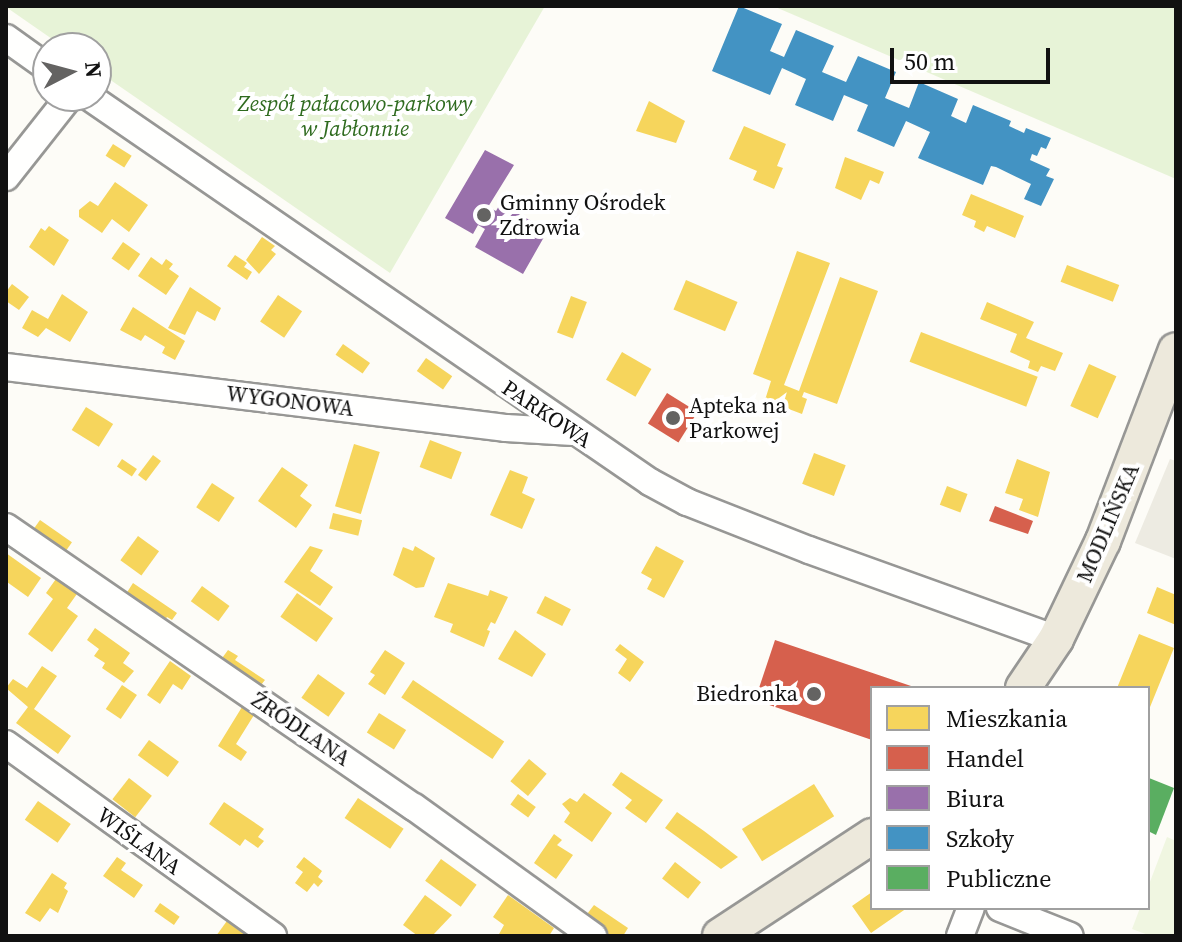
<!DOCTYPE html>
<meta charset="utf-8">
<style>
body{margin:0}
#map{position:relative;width:1182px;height:942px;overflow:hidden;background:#fdfcf7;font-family:"Source Serif 4",serif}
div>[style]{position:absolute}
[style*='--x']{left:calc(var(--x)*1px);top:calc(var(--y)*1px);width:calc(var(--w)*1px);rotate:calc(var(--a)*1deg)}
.green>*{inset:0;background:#e7f3d7}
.pitch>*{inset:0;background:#f0f6e1}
.plaza>*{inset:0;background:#edebe2}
.homes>*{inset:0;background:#f6d55c;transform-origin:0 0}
.shops>*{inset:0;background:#d6604d;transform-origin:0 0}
.offices>*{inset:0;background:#9970ab}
.schools>*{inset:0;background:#4393c3}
.public>*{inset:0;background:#5aae61}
.roads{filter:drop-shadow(2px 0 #979795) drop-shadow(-2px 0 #979795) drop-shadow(0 2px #979795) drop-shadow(0 -2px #979795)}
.minor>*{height:26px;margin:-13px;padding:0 13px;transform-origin:13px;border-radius:13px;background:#fffffe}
.major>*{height:34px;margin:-17px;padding:0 17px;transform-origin:17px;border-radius:17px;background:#ede9dc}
.dots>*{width:22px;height:22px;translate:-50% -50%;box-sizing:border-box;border:4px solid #fff;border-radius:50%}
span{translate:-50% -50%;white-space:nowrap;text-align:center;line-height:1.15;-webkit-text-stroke:8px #fff;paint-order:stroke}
.park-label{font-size:22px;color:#2f6b1f;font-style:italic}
.poi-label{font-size:22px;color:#111}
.left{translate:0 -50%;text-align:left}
.right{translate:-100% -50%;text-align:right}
.street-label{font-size:22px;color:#111}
.frame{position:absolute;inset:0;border:8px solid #111;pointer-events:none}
.legend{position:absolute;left:870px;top:686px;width:280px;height:224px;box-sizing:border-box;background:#fff;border:2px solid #a0a0a0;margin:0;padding:10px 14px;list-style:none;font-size:24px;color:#111}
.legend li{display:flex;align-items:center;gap:16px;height:40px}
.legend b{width:40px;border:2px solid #a0a0a0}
.north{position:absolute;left:32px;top:32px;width:80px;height:80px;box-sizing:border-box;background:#fff;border:2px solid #a0a0a0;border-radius:50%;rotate:84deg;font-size:22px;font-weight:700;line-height:32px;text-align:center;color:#111}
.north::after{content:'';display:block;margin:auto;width:28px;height:36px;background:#646362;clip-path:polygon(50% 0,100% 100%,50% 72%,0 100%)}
.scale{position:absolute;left:890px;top:48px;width:160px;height:36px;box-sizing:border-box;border:4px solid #111;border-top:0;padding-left:10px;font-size:24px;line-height:28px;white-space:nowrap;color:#111;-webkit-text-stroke:6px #fff;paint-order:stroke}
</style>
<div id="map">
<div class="green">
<div style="clip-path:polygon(545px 6px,390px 273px,96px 70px,96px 48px,65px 48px,6px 7px)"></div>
<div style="clip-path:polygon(773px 6px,1176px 6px,1176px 179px)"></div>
</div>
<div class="pitch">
<div style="clip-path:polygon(1167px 837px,1176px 841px,1176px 936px,1151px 936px,1132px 929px,1140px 908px,1148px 908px,1148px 887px)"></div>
</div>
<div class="plaza">
<div style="clip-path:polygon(1170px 459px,1176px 461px,1176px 559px,1135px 543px)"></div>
</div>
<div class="homes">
<div style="clip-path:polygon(649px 101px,685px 121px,676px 143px,636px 131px)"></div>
<div style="clip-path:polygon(744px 126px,786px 144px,777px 166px,783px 168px,774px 189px,753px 180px,757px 171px,729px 159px)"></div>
<div style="left:113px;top:144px;width:22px;height:14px;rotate:32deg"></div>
<div style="clip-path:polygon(845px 157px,884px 172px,879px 184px,870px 180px,861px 200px,835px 188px)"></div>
<div style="clip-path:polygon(115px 182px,148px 205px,129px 232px,112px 219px,102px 233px,79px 217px,79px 210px,90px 201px,98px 206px)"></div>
<div style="clip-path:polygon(971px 194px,1024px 216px,1015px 238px,987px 226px,984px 232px,974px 227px,976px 221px,962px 215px)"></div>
<div style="clip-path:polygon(49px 226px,69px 240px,54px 266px,29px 247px,41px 228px,45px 231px)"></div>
<div style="clip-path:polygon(262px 237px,275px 246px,271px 250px,276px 254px,259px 274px,246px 260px)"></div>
<div style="left:123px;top:242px;width:21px;height:20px;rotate:35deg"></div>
<div style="clip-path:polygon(797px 251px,830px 263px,784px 385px,799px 391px,840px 277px,878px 291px,837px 404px,804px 392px,802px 397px,807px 399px,802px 414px,765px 400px,771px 381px,753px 374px)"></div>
<div style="clip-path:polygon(235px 255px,247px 263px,244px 267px,252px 272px,247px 280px,227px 266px)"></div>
<div style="clip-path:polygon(151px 257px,162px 265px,166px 259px,173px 264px,169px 269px,179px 276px,166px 295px,138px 276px)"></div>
<div style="left:1067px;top:265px;width:56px;height:18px;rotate:21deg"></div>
<div style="left:686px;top:280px;width:56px;height:32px;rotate:23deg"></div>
<div style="clip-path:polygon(12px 284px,29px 297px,19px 310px,6px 301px,6px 292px)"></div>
<div style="clip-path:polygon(190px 287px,221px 308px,215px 321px,197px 311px,185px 335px,168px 328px)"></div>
<div style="clip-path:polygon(62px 294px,88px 312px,70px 342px,46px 328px,38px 337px,22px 328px,32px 310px,48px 319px)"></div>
<div style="left:278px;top:295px;width:29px;height:32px;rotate:34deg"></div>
<div style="left:571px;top:296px;width:17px;height:39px;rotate:21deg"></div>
<div style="clip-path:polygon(987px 302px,1034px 322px,1026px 338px,1063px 353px,1055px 371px,1041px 366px,1038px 372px,1028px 368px,1030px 361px,1010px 352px,1017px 334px,980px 319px)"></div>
<div style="clip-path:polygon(133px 307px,185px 341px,175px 360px,162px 353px,165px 347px,145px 335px,141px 341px,120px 330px)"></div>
<div style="left:921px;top:332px;width:125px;height:32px;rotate:21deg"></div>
<div style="left:343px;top:344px;width:33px;height:13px;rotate:35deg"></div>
<div style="left:622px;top:352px;width:34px;height:32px;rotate:30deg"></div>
<div style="left:426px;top:358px;width:32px;height:16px;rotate:35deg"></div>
<div style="left:1089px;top:364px;width:30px;height:46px;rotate:24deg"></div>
<div style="left:86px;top:407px;width:32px;height:27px;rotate:32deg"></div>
<div style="left:430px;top:440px;width:34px;height:29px;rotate:21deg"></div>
<div style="left:354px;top:444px;width:27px;height:65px;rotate:17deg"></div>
<div style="left:814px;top:453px;width:34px;height:33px;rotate:21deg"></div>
<div style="left:153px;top:455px;width:10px;height:25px;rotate:37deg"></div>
<div style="left:122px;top:459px;width:18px;height:9px;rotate:34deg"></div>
<div style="clip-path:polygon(1017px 459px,1050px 472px,1038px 517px,1019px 510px,1023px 499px,1005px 493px)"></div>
<div style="clip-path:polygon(282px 467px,308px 485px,300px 496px,312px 505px,296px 528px,258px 501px)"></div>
<div style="clip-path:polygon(510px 470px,528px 477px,522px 493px,535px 499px,522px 529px,490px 515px)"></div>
<div style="left:212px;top:483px;width:27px;height:29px;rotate:33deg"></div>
<div style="left:947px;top:486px;width:22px;height:20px;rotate:21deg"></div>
<div style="left:333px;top:513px;width:30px;height:16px;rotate:14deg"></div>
<div style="left:40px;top:520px;width:39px;height:16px;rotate:35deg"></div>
<div style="left:138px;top:536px;width:26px;height:30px;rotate:36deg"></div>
<div style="clip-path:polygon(310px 546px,323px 550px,310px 571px,333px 587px,320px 606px,284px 582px)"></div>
<div style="clip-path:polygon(415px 546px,435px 558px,424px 587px,416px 588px,393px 575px,403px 547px,413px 551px)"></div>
<div style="clip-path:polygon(656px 546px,684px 561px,664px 598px,647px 589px,652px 579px,641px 573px)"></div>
<div style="clip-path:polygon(6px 553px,41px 578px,28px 597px,7px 582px)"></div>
<div style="clip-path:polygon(58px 576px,79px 591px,67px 608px,78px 616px,52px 652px,28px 634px,53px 599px,46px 593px)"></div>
<div style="clip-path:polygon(133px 583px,177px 613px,172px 620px,167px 617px,162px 624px,124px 597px)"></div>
<div style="clip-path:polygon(448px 583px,488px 596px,490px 590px,508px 597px,495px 624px,491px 622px,487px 630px,490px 631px,484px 647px,450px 632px,453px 624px,434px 617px)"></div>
<div style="left:202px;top:586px;width:34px;height:19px;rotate:36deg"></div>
<div style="clip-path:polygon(1157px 587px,1176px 595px,1176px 625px,1147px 613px)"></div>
<div style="left:297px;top:593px;width:44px;height:29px;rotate:35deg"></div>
<div style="left:545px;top:596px;width:29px;height:19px;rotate:27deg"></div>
<div style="clip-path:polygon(95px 628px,130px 653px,123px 663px,134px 671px,124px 683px,102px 668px,105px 663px,94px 656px,99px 649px,87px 640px)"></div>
<div style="clip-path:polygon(515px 630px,546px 654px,532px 677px,498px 659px)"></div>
<div style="clip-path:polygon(1139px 634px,1174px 648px,1148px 712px,1148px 688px,1117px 688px)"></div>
<div style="clip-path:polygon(620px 644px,644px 662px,630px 682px,618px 673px,627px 659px,615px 650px)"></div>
<div style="clip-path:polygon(228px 650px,238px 656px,235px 660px,265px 680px,257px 690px,217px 665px)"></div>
<div style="clip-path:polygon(385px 650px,405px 663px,385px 695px,368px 684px,375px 675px,370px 672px)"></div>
<div style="clip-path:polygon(170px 661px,191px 676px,182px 690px,173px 684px,160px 704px,147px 695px)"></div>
<div style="clip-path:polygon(42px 666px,57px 676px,34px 709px,71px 736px,58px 754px,16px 723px,28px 707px,6px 688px,13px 679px,27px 688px)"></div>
<div style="left:318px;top:674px;width:33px;height:29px;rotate:35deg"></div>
<div style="left:413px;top:680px;width:110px;height:21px;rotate:34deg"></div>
<div style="left:122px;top:685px;width:18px;height:29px;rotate:34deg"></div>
<div style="clip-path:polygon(242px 707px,254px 715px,236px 744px,247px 752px,241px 761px,218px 746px)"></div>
<div style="left:379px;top:713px;width:32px;height:23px;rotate:32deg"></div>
<div style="left:149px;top:740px;width:37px;height:19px;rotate:36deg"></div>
<div style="left:529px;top:759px;width:23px;height:29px;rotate:40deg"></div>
<div style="clip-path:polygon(621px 772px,663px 800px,646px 823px,625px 808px,632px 800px,612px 785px)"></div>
<div style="left:129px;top:778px;width:29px;height:27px;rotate:38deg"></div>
<div style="left:814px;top:784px;width:38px;height:85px;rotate:58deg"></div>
<div style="clip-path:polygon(584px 793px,612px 813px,592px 842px,564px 822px,570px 813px,562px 804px,570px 798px,577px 802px)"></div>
<div style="left:518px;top:794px;width:22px;height:13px;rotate:36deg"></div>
<div style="left:358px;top:798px;width:55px;height:24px;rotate:34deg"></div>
<div style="left:38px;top:801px;width:40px;height:23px;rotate:35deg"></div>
<div style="clip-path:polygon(224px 802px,264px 829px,258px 837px,264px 841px,258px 848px,245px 839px,240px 846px,209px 824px)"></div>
<div style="clip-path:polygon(677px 812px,704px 831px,738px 857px,721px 869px,665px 828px)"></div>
<div style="clip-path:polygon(554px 834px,562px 840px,557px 845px,573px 855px,556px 879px,534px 863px)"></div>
<div style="clip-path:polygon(117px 857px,126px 863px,121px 870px,143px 885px,134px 898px,103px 876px)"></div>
<div style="clip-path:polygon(304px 857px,322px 871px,318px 877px,323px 881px,318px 887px,314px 883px,307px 892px,295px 883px,303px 872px,296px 867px)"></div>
<div style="left:441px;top:859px;width:44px;height:27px;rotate:36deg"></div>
<div style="left:675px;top:862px;width:33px;height:21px;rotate:38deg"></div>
<div style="clip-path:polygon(52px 873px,67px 883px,64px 888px,68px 891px,58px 913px,50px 908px,40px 922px,25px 913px)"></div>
<div style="clip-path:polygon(872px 892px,872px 908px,907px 908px,871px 933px,852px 906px)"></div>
<div style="clip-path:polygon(425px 895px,452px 915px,432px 936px,418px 936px,403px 925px)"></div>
<div style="clip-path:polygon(508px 895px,554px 928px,549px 936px,498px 936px,504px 925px,493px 917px)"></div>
<div style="left:160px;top:903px;width:24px;height:10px;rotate:35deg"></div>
<div style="clip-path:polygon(594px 905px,628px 928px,623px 936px,611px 936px,584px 918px)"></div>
<div style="clip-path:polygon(232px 914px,251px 927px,244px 936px,216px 936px)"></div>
</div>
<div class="shops">
<div style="left:667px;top:393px;width:36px;height:36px;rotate:32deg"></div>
<div style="clip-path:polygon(995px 506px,1033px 521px,1028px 534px,989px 521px)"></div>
<div style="clip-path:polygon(775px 640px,914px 687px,914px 688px,872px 688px,872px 740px,755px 700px)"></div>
</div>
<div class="offices">
<div style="clip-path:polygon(485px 150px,514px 165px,488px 207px,496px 211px,500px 204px,548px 230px,523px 274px,475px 247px,485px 229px,478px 225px,473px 234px,445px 218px)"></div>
</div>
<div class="schools">
<div style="clip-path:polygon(739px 6px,782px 24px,770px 51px,784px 57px,796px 30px,834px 46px,822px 72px,846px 82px,858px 56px,896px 72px,885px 98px,909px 108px,919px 82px,958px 99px,951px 116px,966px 123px,973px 105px,1011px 121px,1009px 126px,1024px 133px,1026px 128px,1051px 138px,1046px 149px,1041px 147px,1037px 156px,1032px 154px,1030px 160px,1050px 169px,1046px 176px,1054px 179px,1041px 206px,1024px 199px,1031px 184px,996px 167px,991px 166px,983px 185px,918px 158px,930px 132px,906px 121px,894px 147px,857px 131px,868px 105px,844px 95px,833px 121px,795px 105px,806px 79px,782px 68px,770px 95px,712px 71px)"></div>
</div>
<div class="public">
<div style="clip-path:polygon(1149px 778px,1174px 788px,1156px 835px,1148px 831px)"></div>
</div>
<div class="roads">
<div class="minor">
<div style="--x:6;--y:38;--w:52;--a:35.5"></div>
<div style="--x:88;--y:96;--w:682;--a:34.48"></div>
<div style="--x:650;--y:482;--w:42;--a:28.4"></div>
<div style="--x:687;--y:502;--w:131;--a:21.5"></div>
<div style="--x:809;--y:550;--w:263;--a:19.8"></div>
<div style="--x:6;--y:177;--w:103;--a:-51.7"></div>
<div style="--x:6;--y:367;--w:504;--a:6.96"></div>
<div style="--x:506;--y:428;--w:67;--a:3.4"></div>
<div style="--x:6;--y:527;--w:495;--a:34.5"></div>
<div style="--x:414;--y:807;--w:221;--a:35.8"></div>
<div style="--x:6;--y:744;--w:329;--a:35.7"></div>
<div style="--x:1000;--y:908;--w:75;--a:21.8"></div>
<div style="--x:960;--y:936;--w:30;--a:-69"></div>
</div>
<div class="major">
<div style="--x:1023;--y:688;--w:59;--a:-56"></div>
<div style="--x:1056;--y:639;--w:109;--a:-64.4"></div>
<div style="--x:1103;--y:541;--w:204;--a:-69.1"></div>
<div style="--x:720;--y:936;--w:182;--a:-33.3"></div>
</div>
</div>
<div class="dots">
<div style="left:484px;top:215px;background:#646362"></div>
<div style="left:673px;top:418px;background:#646362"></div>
<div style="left:814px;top:694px;background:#646362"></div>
</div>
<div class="park-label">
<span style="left:355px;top:116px">Zespół pałacowo-parkowy<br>w Jabłonnie</span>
</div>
<div class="poi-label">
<span class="left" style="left:500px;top:215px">Gminny Ośrodek<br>Zdrowia</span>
<span class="left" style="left:689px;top:418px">Apteka na<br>Parkowej</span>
<span class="right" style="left:798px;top:694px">Biedronka</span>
</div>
<div class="street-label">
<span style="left:290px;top:401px;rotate:7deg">WYGONOWA</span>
<span style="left:547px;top:414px;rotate:34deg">PARKOWA</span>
<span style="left:1108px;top:523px;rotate:-67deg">MODLIŃSKA</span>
<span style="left:301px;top:729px;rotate:34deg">ŹRÓDLANA</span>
<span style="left:139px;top:841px;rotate:36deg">WIŚLANA</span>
</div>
<div class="frame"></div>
<ul class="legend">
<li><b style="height:22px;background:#f6d55c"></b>Mieszkania</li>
<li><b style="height:22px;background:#d6604d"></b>Handel</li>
<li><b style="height:22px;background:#9970ab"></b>Biura</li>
<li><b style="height:22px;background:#4393c3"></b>Szkoły</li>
<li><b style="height:22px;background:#5aae61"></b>Publiczne</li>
</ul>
<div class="north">N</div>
<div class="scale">50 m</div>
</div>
